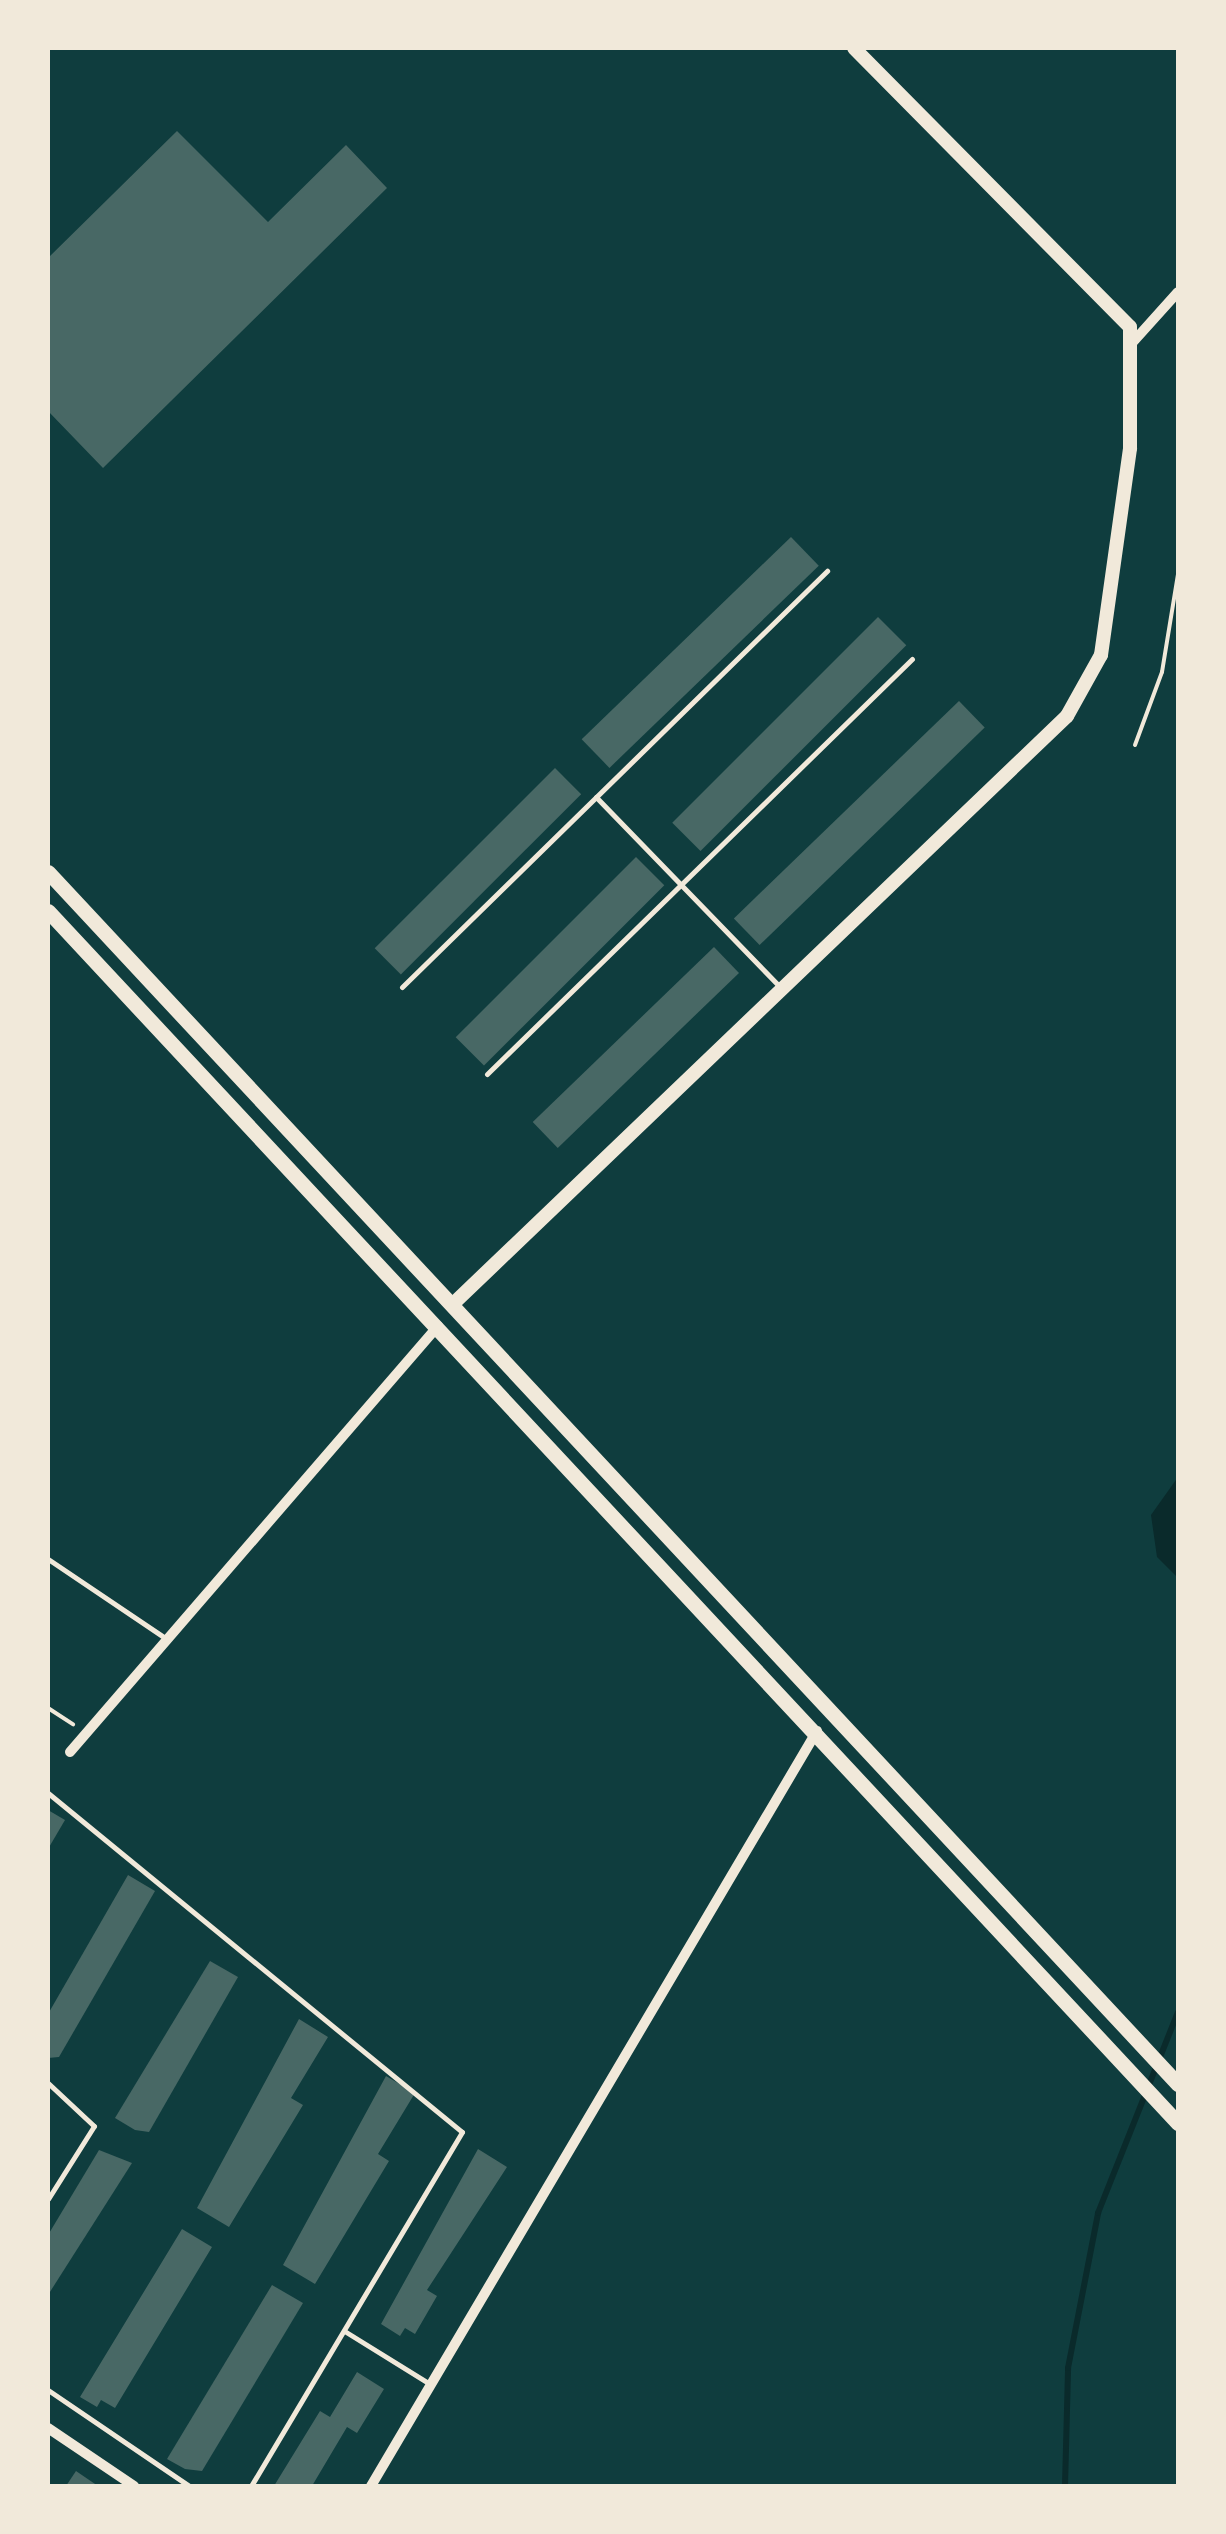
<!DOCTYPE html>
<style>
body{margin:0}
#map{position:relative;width:1226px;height:2534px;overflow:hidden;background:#0f3d3e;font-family:Rubik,sans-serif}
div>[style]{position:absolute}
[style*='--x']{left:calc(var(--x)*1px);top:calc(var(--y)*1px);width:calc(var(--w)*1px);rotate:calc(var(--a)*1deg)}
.water>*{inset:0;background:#0a2a2b}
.stream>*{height:6px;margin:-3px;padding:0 3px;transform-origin:3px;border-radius:3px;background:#0a2a2b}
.building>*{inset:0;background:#486865;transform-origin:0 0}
.path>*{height:4px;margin:-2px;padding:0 2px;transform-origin:2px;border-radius:2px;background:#f1e9da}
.service>*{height:5px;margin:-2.5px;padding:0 2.5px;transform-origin:2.5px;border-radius:2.5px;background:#f1e9da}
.minor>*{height:10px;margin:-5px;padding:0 5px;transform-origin:5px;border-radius:5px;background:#f1e9da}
.tertiary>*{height:14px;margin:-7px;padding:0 7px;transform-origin:7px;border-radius:7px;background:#f1e9da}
.secondary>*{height:15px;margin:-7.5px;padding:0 7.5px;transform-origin:7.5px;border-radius:7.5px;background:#f1e9da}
span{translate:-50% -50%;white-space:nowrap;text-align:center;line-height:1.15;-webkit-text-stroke:9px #f1e9da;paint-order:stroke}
.frame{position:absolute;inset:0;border:50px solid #f1e9da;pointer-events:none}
</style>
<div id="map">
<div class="water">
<div style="clip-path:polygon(1178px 1477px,1178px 1578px,1157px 1557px,1151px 1515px)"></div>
</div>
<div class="stream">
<div style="--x:1065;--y:2486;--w:118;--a:-88.5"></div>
<div style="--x:1068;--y:2368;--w:158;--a:-79"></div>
<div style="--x:1098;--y:2213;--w:216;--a:-68.3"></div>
</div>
<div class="building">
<div style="clip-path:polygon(177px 131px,268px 222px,346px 145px,387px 188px,103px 468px,48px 411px,48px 258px)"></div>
<div style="left:791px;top:537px;width:40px;height:291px;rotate:46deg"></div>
<div style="left:878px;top:617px;width:40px;height:291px;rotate:45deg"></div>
<div style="left:959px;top:701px;width:37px;height:313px;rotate:46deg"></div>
<div style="left:555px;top:768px;width:37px;height:255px;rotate:45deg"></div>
<div style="left:636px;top:857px;width:40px;height:255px;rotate:45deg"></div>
<div style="left:714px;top:947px;width:36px;height:252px;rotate:46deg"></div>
<div style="clip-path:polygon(48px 1810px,65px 1820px,48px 1849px)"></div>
<div style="clip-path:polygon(128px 1875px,155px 1891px,59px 2057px,48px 2058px,48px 2014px)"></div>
<div style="clip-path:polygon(210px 1961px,238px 1977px,149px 2132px,135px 2130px,115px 2118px)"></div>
<div style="clip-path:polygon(299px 2019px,328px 2037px,291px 2098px,303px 2105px,229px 2227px,197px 2208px)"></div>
<div style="clip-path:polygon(386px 2076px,415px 2093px,378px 2154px,389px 2161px,315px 2284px,283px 2265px)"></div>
<div style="clip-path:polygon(478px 2149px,507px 2167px,427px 2290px,437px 2296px,415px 2334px,405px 2328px,400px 2336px,381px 2324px)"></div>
<div style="clip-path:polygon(99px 2150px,132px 2163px,48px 2295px,48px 2235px)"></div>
<div style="clip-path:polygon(182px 2229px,212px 2247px,115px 2408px,101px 2400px,97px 2407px,80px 2397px)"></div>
<div style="clip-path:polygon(272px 2285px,303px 2303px,202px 2471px,185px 2469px,167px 2459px)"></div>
<div style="clip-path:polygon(357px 2372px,384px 2389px,357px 2433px,347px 2427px,312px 2486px,274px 2486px,320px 2411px,330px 2417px)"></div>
<div style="clip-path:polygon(76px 2471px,98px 2486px,66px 2486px)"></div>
</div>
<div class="path">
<div style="--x:1135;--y:745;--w:78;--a:-69.7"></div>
<div style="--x:1162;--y:672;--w:99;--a:-80.7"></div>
<div style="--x:48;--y:1708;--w:30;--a:33"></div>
</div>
<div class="service">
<div style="--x:596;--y:797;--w:267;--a:45.9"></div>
<div style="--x:402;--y:987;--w:595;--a:-44.39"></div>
<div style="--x:487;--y:1074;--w:594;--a:-44.32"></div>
<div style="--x:48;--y:1559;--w:138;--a:34"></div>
<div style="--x:48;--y:1793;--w:535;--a:39.31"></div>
<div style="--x:462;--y:2132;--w:412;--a:120.8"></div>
<div style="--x:48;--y:2083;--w:63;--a:43.1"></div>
<div style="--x:94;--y:2126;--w:86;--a:122.2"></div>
<div style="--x:346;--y:2332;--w:99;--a:31.8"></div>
<div style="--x:48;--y:2390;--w:171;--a:34.2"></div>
</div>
<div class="minor">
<div style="--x:1133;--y:342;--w:67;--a:-48"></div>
<div style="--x:70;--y:1752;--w:563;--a:-49.18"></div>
<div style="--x:48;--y:2428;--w:104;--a:34"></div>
<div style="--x:371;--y:2486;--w:877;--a:-59.43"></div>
</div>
<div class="tertiary">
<div style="--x:453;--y:1304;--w:850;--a:-43.76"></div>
<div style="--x:1067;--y:716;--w:70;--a:-60.9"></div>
<div style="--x:1101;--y:655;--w:209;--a:-82"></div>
<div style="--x:1130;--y:448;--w:121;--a:-90"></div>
<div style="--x:1130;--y:327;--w:392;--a:-134.7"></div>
</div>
<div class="secondary">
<div style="--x:48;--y:872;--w:1657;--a:47.01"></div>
<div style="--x:48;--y:911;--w:1657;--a:47.01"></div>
</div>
<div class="frame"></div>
</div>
